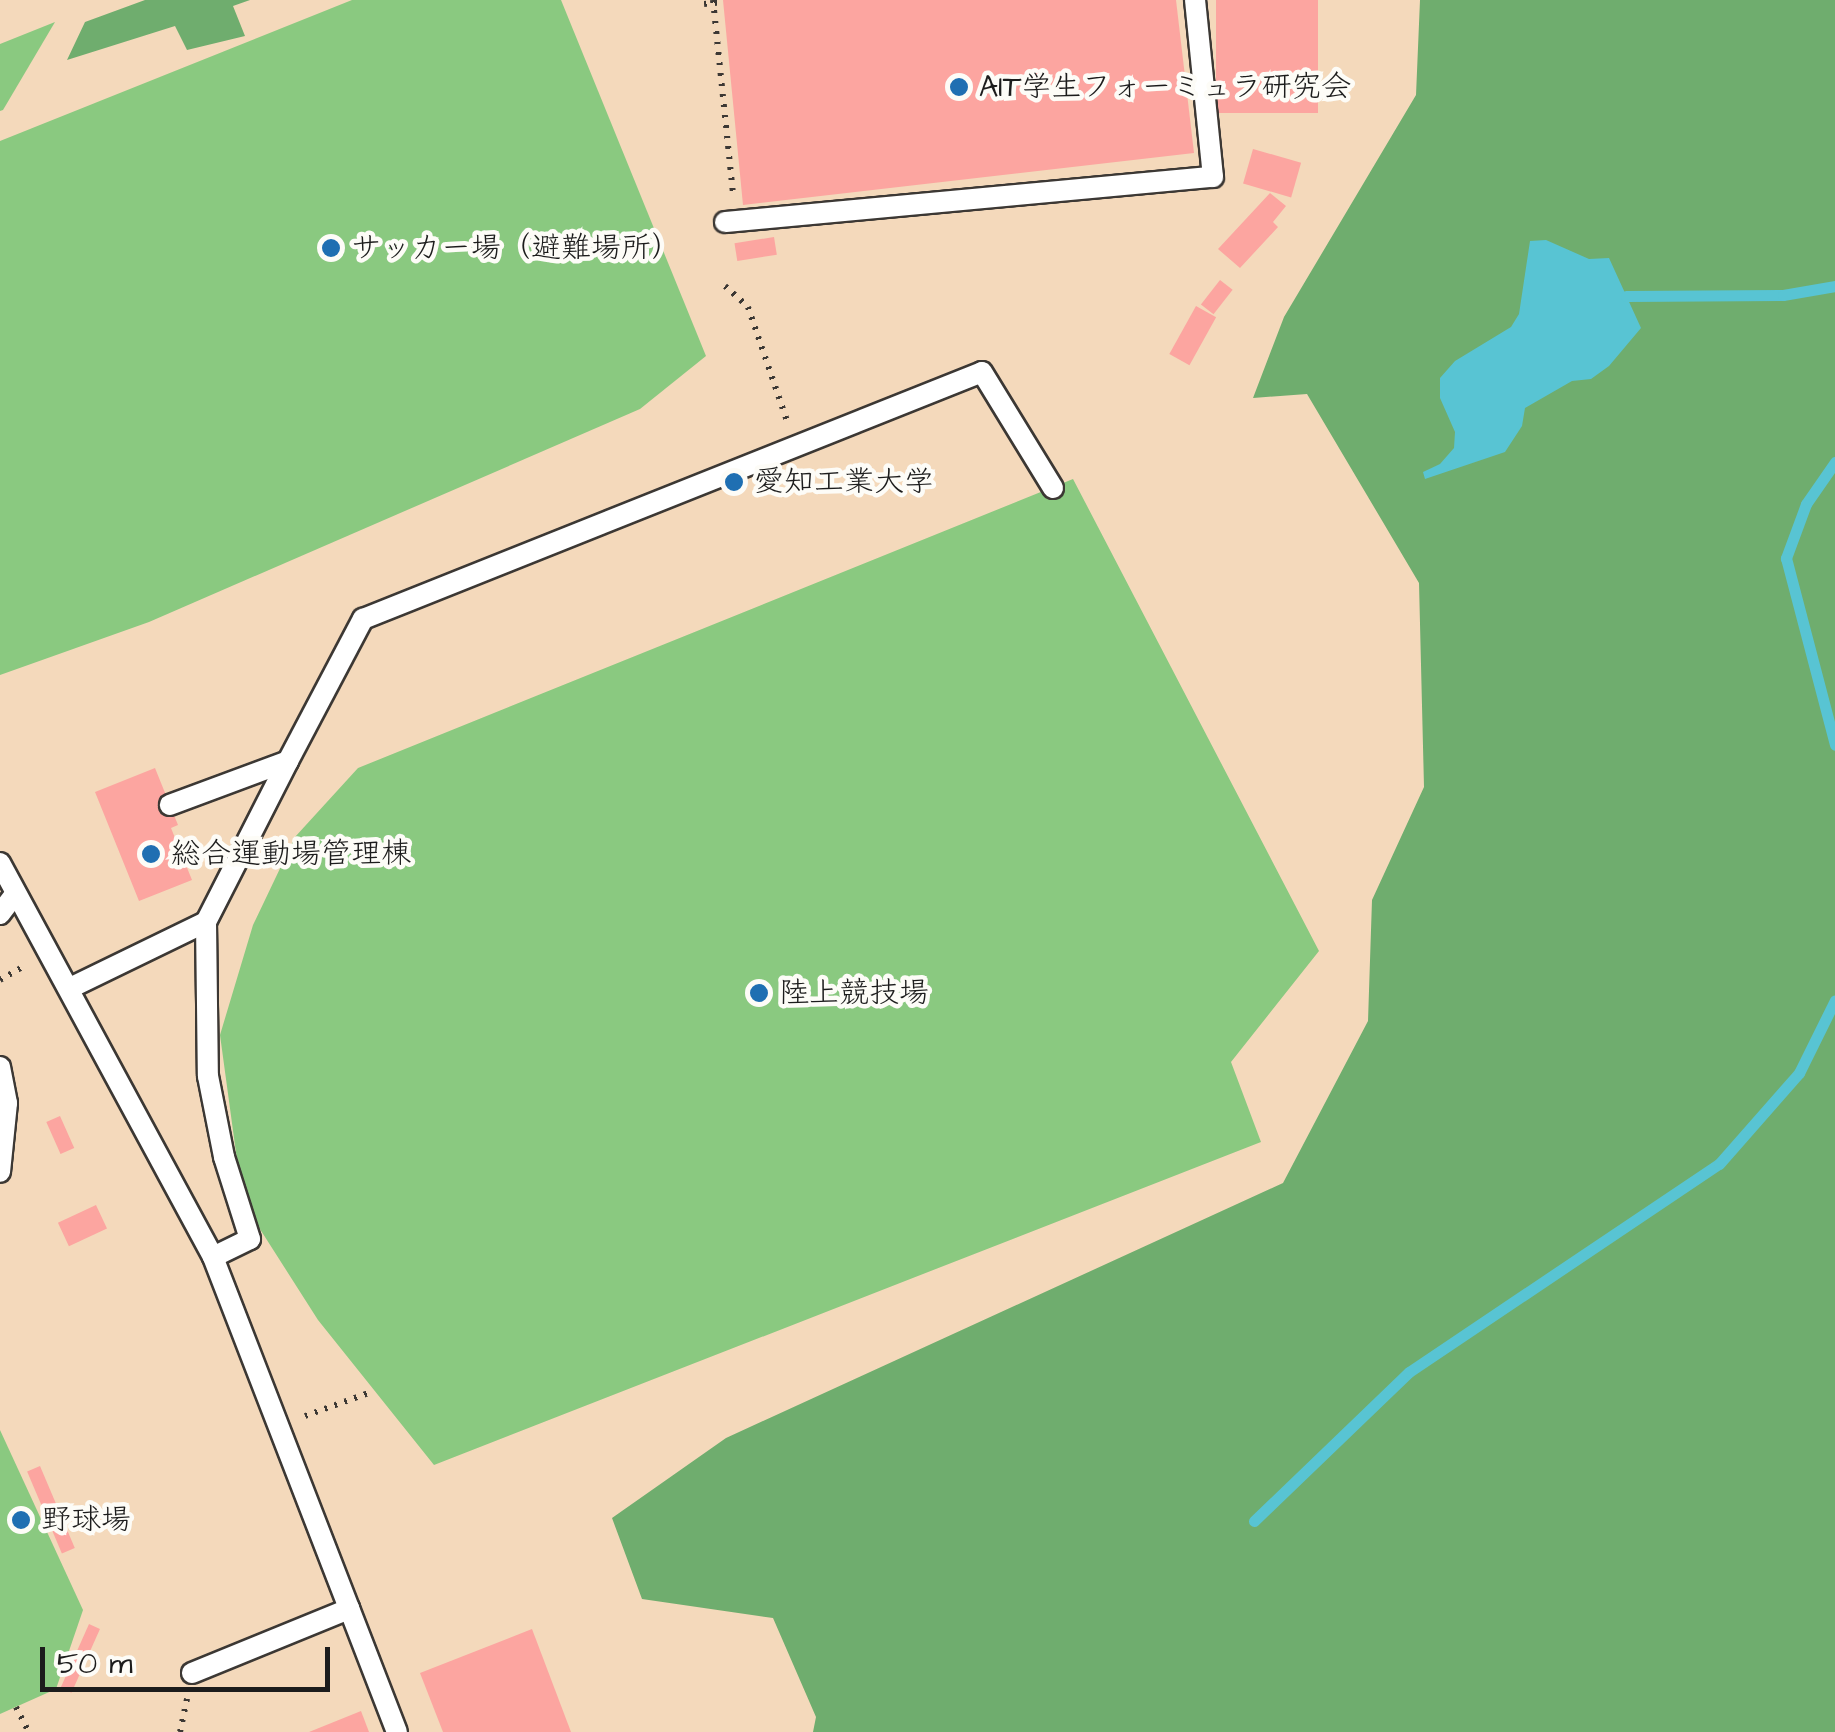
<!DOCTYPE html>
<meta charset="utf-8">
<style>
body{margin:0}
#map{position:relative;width:1835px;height:1732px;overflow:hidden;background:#f4d9bb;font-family:"Architects Daughter","Klee One",sans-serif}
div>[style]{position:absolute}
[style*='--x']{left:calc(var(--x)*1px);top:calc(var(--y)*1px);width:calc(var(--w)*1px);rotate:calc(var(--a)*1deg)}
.green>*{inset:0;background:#8ac980}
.forest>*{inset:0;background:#6fad6e}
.water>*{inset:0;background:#58c4d3}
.stream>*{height:11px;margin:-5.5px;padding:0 5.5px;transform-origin:5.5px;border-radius:5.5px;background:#58c4d3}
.building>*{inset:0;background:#fca5a0;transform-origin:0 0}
.path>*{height:6px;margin-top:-3px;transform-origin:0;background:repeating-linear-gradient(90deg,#3c3834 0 2.5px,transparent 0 10.5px)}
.roads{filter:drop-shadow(2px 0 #3c3834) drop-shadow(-2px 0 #3c3834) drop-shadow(0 2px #3c3834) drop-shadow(0 -2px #3c3834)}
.lane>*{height:20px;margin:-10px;padding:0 10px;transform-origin:10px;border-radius:10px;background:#fff}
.dots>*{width:28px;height:28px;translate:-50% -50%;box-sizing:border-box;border:5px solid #fdfcf7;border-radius:50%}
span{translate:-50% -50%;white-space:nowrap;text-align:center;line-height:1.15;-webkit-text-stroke:9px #fdfcf7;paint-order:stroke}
.poi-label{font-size:30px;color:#1c1c1c}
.left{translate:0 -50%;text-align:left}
.scale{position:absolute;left:40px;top:1647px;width:290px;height:45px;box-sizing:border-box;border:5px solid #1c1c1c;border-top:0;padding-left:12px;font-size:30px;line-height:35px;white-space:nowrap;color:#1c1c1c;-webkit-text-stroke:8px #fdfcf7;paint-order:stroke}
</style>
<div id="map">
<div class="green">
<div style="clip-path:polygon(352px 0,561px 0,706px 356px,640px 409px,149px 622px,0 675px,0 141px)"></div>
<div style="clip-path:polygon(55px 22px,3px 110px,0 111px,0 44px)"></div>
<div style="clip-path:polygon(1073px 479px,1319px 951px,1231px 1062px,1261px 1142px,434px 1465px,318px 1320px,258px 1226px,237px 1160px,220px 1035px,253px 925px,295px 837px,358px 768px)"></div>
<div style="clip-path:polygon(0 1430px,83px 1610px,56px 1689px,0 1714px)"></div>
</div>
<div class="forest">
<div style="clip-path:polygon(145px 0,250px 0,233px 6px,245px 36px,187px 50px,175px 26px,67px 60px,85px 22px)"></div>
<div style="clip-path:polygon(1420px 0,1835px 0,1835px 1732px,813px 1732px,816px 1717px,773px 1618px,642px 1599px,612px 1518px,726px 1438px,1283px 1183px,1368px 1021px,1372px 900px,1424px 787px,1419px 583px,1307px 394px,1253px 398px,1284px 317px,1416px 95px)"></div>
</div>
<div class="water">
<div style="clip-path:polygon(1546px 240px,1589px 259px,1609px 258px,1641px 328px,1609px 366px,1591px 379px,1572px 381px,1525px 408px,1522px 426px,1505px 452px,1425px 479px,1423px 472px,1440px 464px,1454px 448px,1455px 432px,1440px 398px,1440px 378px,1455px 361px,1511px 327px,1519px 314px,1530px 241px)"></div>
</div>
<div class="stream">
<div style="--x:1626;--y:296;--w:157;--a:-0.4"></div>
<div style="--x:1783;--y:295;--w:53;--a:-9.8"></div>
<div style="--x:1835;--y:462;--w:51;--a:124.6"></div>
<div style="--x:1806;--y:504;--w:58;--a:110.3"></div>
<div style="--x:1786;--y:558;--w:193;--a:75.3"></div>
<div style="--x:1254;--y:1521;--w:215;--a:-43.9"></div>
<div style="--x:1409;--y:1372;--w:373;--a:-33.9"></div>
<div style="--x:1719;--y:1164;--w:121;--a:-48.7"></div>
<div style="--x:1799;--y:1073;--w:81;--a:-63.7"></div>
</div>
<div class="building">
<div style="clip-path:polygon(723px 0,1176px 0,1194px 153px,743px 205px)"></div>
<div style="left:1216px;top:0;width:102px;height:113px"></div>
<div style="left:1253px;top:149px;width:50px;height:36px;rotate:16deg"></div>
<div style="clip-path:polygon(1270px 193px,1286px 206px,1273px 222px,1278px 227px,1240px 268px,1218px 249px)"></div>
<div style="left:774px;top:237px;width:18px;height:40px;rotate:81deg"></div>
<div style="left:1220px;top:280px;width:16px;height:31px;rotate:38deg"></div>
<div style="left:1196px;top:306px;width:23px;height:55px;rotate:29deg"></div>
<div style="clip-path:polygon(155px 768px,178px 825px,171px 828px,192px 880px,139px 901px,95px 792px)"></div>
<div style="left:60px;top:1116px;width:35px;height:15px;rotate:66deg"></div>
<div style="left:96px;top:1205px;width:26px;height:42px;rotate:65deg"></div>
<div style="left:40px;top:1466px;width:89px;height:14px;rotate:67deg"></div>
<div style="left:89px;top:1624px;width:12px;height:70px;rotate:24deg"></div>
<div style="clip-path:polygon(532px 1629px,571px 1732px,443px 1732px,420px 1673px)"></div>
<div style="clip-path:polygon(361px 1711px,369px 1732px,309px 1732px)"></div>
</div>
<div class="path">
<div style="--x:713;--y:0;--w:196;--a:84.1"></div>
<div style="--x:704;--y:4;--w:20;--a:-6"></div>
<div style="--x:725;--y:286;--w:31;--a:42"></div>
<div style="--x:748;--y:307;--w:120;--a:71.1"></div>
<div style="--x:0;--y:980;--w:30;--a:-30"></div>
<div style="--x:305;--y:1416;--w:73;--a:-19.9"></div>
<div style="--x:16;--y:1707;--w:28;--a:63"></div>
<div style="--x:180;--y:1732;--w:34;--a:-78"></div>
</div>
<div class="roads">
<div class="lane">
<div style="--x:725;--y:222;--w:490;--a:-5.3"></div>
<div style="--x:1213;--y:177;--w:178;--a:-95.8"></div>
<div style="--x:288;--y:761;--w:161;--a:-62.2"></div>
<div style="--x:363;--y:619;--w:666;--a:-21.75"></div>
<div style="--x:982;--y:372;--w:136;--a:58.5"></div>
<div style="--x:0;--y:863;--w:448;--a:61.6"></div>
<div style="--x:213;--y:1257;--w:509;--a:68.83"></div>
<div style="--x:0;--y:914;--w:26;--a:-53"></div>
<div style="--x:206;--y:922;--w:154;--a:89.3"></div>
<div style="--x:208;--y:1076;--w:83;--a:78.8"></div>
<div style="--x:224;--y:1157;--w:86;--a:72.4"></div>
<div style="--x:250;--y:1239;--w:41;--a:154.1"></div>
<div style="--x:70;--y:988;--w:151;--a:-25.9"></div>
<div style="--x:206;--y:922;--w:181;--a:-63"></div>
<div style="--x:288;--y:761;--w:126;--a:159.6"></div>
<div style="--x:0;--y:1067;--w:37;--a:79"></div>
<div style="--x:7;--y:1103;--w:69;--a:95.8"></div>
<div style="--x:192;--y:1673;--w:170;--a:-22.2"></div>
</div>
</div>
<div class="dots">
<div style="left:959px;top:87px;background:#1f6fb2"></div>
<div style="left:331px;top:248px;background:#1f6fb2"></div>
<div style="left:734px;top:482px;background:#1f6fb2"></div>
<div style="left:151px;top:854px;background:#1f6fb2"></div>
<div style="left:759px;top:993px;background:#1f6fb2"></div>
<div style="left:21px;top:1520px;background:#1f6fb2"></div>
</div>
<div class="poi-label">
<span class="left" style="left:979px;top:87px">AIT学生フォーミュラ研究会</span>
<span class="left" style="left:351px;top:248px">サッカー場（避難場所）</span>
<span class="left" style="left:754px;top:482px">愛知工業大学</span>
<span class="left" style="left:171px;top:854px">総合運動場管理棟</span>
<span class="left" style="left:779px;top:993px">陸上競技場</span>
<span class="left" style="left:41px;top:1520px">野球場</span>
</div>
<div class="scale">50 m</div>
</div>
